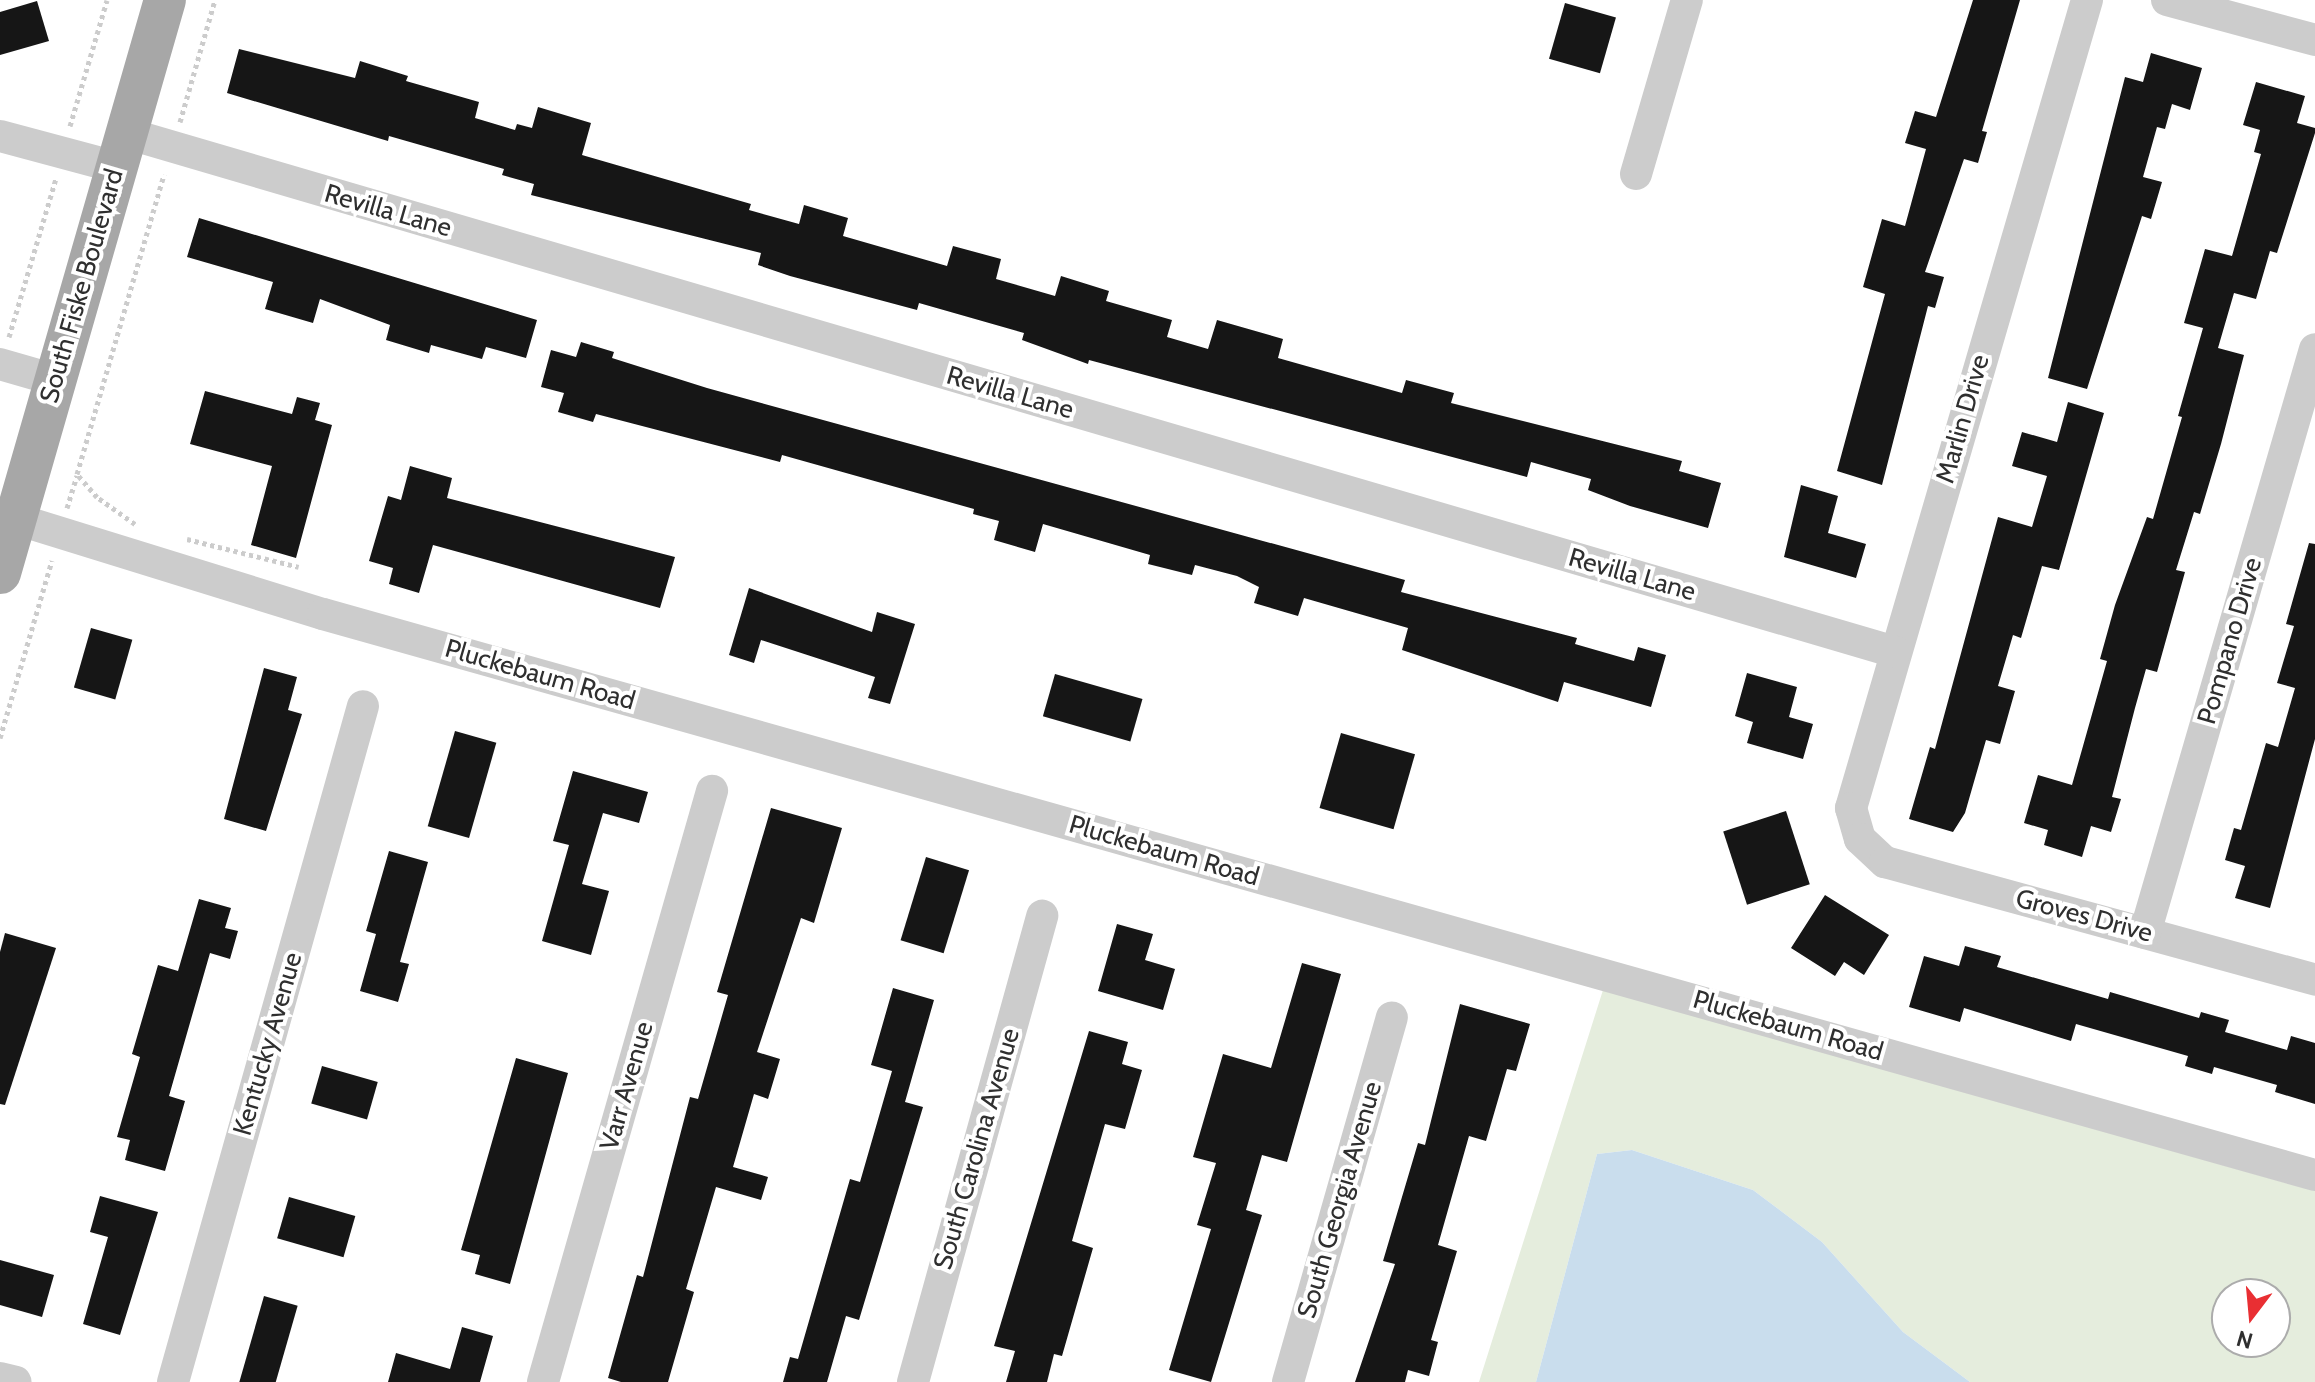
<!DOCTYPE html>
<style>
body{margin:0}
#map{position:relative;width:2315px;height:1382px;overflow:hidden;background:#fff;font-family:Cabin,sans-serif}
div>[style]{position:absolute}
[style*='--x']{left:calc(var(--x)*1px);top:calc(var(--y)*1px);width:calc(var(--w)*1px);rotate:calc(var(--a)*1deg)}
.green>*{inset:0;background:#e5eddd}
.water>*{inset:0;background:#c9dded}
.building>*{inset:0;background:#161616;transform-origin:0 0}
.path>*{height:5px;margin-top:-2.5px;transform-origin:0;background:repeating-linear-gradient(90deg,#ccc 0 4px,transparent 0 8px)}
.minor>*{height:32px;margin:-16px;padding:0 16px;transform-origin:16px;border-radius:16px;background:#ccc}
.major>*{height:42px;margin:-21px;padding:0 21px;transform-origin:21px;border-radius:21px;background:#a7a7a7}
span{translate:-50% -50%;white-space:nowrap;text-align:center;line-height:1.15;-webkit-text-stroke:8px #fff;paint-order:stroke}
.street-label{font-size:26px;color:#2f2f2f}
.north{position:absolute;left:2211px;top:1278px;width:80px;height:80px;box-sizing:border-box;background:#fff;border:2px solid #acacac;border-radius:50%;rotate:196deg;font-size:22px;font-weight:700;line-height:32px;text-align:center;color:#2f2f2f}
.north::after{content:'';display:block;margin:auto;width:28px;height:36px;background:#e92f33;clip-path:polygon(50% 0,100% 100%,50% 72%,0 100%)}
</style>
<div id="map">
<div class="green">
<div style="clip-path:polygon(evenodd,1603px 990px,2315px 1191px,2315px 1382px,1970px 1382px,1903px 1332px,1822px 1242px,1753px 1190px,1632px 1150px,1597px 1154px,1536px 1382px,1479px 1382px,1603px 990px,2227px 1294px,2275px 1294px,2275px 1342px,2227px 1342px,2227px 1294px)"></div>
</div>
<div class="water">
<div style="clip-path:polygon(1632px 1150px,1753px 1190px,1822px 1242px,1903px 1332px,1970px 1382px,1536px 1382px,1597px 1154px)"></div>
</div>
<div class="building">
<div style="clip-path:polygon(1973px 0,2020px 0,1982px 131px,1987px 132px,1978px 163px,1964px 159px,1925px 272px,1944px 277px,1935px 308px,1928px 306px,1882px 485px,1837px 471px,1885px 294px,1863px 287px,1882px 219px,1905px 226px,1926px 149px,1905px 143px,1915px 111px,1936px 117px)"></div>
<div style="clip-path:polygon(37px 1px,49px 41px,0 55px,0 12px)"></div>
<div style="left:1565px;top:3px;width:53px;height:58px;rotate:16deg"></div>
<div style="clip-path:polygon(239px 49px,355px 78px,360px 61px,408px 76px,406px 81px,479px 102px,475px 118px,515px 130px,517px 124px,532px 128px,538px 107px,591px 123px,582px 155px,751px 204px,749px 210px,799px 224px,804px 205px,848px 218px,843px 236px,947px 266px,953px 246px,1001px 259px,996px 279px,1055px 296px,1061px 276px,1109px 291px,1106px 301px,1172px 320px,1167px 337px,1208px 349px,1217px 320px,1283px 339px,1278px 358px,1402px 393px,1406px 380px,1454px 393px,1451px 403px,1682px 461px,1679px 471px,1721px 483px,1708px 528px,1630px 506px,1588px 490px,1591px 479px,1531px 462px,1527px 477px,1089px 360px,1088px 364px,1022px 340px,1024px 333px,919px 303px,917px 310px,790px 276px,758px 265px,761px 253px,531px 195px,534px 184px,502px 175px,504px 169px,389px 136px,388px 141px,227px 93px)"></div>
<div style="clip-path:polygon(2151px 53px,2202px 68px,2190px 110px,2172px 104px,2165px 129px,2157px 127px,2143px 177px,2162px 182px,2151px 219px,2142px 216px,2087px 389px,2048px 378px,2125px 77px,2143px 82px)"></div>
<div style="clip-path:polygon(2256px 82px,2305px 96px,2297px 123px,2315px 128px,2315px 133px,2277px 253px,2270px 251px,2256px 299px,2234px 293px,2218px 348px,2244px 355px,2221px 444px,2200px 514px,2194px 512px,2176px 570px,2185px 572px,2157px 672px,2146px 669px,2135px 708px,2112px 797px,2121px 799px,2111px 832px,2091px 826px,2082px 857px,2044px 845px,2048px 830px,2024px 823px,2038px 775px,2072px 785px,2107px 661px,2100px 659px,2115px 605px,2147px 517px,2153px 519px,2182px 417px,2178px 416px,2203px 328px,2184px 323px,2205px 249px,2232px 256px,2261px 154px,2254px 152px,2260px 130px,2243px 125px)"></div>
<div style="clip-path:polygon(199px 218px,537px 320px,526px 358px,486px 347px,482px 359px,431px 345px,429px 353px,386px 340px,390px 325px,320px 299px,313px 323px,265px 309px,273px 282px,187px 257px)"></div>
<div style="clip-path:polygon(581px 342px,614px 352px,612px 358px,707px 388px,1405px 580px,1401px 592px,1577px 638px,1575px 644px,1634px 661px,1638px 647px,1666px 655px,1651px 707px,1564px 682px,1558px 702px,1402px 650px,1408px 628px,1304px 598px,1298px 616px,1254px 603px,1259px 587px,1237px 576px,1195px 565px,1192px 575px,1148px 564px,1150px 555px,1043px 524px,1035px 552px,994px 540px,999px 521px,973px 514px,974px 509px,782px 455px,780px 462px,596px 414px,593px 422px,558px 412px,564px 393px,541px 387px,551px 350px,576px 357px)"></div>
<div style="clip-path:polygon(205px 391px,292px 414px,297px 397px,320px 403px,315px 420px,332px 425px,296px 558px,251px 545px,272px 466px,190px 444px)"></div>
<div style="clip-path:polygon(2068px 402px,2104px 413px,2059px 570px,2042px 566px,2021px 638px,2013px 635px,1998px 686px,2015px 691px,2000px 744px,1986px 740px,1965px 813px,1953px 832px,1909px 819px,1930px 747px,1935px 749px,1998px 517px,2032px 527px,2047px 476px,2012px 466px,2022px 432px,2057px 442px)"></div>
<div style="clip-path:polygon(410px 466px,452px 478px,447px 498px,675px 557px,660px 608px,433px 545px,419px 593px,389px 584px,393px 568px,369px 561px,388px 496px,401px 500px)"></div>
<div style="clip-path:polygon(1801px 485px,1838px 496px,1828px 533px,1866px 544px,1856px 578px,1784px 557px)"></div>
<div style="clip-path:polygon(2309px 543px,2315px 544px,2315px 739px,2270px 908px,2235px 898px,2245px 866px,2225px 860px,2234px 828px,2241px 830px,2266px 743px,2278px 747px,2295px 688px,2277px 683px,2294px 626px,2286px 624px)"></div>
<div style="clip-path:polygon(749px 588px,872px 632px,877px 612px,915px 624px,890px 704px,868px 698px,875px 677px,761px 640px,754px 663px,729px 655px)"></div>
<div style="left:91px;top:628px;width:43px;height:62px;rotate:16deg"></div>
<div style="clip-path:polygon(264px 668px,297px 677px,288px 710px,302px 714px,266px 831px,224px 819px)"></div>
<div style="clip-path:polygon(1747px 673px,1797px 687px,1789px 717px,1813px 724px,1803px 759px,1747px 743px,1753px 722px,1735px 716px)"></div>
<div style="left:1055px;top:674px;width:91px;height:44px;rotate:16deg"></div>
<div style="left:455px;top:731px;width:43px;height:99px;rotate:16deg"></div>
<div style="left:1341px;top:733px;width:77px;height:78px;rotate:16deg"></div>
<div style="clip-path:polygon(573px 771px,648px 792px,639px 823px,603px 813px,582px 884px,609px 891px,591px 955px,542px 941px,569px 845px,553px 841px)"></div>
<div style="clip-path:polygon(771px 808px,842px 828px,814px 923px,801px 918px,757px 1052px,780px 1059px,768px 1099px,754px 1094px,733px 1167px,768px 1177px,761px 1200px,716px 1187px,686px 1289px,694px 1292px,668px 1382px,621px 1382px,608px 1378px,637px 1275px,643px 1277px,690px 1097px,698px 1099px,728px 995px,717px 992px)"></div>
<div style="left:1786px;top:811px;width:77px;height:66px;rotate:72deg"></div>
<div style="clip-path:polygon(389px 851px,428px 862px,400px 962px,409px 964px,398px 1002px,360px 991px,376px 934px,366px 931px)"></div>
<div style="left:926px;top:857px;width:45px;height:87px;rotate:17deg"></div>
<div style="clip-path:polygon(1825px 895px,1889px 935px,1864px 975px,1844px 962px,1835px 976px,1791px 948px)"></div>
<div style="clip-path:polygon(199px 899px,231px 908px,225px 928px,238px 931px,230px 959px,210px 953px,169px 1096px,185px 1101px,165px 1171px,125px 1160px,130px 1140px,117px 1137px,140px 1057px,132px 1054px,158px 965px,178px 971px)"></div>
<div style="clip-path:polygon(1117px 924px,1153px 934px,1145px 960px,1175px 969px,1163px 1010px,1098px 991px)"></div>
<div style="clip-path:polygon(5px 933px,56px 948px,5px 1105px,0 1104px,0 952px)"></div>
<div style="clip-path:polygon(1965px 946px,2001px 956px,1997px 967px,2108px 999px,2110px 992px,2199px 1018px,2201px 1012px,2229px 1020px,2225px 1032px,2287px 1050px,2291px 1036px,2315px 1043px,2315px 1104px,2275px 1092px,2277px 1085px,2214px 1067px,2212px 1074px,2185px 1066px,2188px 1056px,2076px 1024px,2071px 1041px,1964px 1008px,1960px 1022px,1909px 1007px,1924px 956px,1959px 966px)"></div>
<div style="clip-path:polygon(1302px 963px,1341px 974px,1287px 1162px,1262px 1155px,1246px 1210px,1262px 1215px,1211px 1382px,1169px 1370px,1211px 1229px,1197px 1225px,1216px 1163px,1193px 1157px,1223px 1054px,1271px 1068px)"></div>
<div style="clip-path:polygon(893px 988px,934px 1000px,905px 1102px,923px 1107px,859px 1320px,846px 1316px,827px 1382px,783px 1382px,790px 1357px,798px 1359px,850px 1179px,860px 1182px,892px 1071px,871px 1065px)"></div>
<div style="clip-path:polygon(1460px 1004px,1530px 1024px,1516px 1071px,1507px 1069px,1486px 1141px,1469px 1136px,1438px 1245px,1457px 1251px,1431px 1340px,1438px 1342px,1429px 1376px,1408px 1370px,1405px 1382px,1355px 1382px,1395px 1264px,1383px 1261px,1418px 1143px,1425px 1145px)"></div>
<div style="clip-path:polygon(1089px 1031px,1128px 1042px,1122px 1064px,1142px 1070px,1125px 1129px,1105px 1124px,1072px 1241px,1093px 1248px,1062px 1356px,1054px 1354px,1047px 1382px,1006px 1382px,1015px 1351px,994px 1346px)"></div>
<div style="clip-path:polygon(516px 1058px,568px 1073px,510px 1284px,475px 1274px,480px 1255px,461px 1250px)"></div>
<div style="left:322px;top:1066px;width:58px;height:39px;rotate:16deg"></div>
<div style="clip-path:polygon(100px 1196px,158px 1212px,120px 1335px,83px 1324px,108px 1237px,90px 1232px)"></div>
<div style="left:289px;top:1197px;width:69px;height:43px;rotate:16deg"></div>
<div style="clip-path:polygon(0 1260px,54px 1275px,42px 1317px,0 1305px)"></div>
<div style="left:264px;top:1296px;width:35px;height:90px;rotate:16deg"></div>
<div style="clip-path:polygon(462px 1327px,493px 1336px,480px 1382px,388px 1382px,396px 1353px,450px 1369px)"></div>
</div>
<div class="path">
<div style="--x:180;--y:122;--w:127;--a:-74"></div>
<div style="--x:70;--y:126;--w:131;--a:-73.6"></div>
<div style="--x:9;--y:337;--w:166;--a:-73.5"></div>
<div style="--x:67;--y:508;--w:34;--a:-73"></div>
<div style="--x:135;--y:524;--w:47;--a:-144.6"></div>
<div style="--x:97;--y:497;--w:30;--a:-131"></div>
<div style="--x:77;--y:474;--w:312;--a:-73.8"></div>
<div style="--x:187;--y:539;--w:115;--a:14"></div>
<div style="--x:0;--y:738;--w:185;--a:-73.7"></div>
</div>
<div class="minor">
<div style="--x:2087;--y:0;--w:842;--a:106.28"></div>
<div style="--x:1851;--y:808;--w:32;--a:74"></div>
<div style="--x:1860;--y:839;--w:34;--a:43"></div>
<div style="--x:1885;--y:862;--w:446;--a:15.3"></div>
<div style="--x:2167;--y:0;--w:153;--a:15.1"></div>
<div style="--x:126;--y:133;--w:1844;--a:16.35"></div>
<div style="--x:0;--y:136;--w:120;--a:15"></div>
<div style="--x:1636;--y:174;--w:181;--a:-73.7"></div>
<div style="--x:0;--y:364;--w:57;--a:16.2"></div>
<div style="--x:16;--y:519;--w:321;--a:17.2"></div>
<div style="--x:323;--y:614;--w:2069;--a:15.73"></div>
<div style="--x:2145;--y:933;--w:608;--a:-73.77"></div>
<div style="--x:0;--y:1378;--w:16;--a:14"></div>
<div style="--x:173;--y:1382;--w:702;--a:-74.3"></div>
<div style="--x:543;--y:1382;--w:615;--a:-74.04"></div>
<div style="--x:913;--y:1382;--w:484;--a:-74.5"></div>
<div style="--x:1288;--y:1382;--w:379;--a:-74.1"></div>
</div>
<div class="major">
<div style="--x:0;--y:573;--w:596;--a:-73.94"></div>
</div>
<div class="street-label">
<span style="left:388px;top:211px;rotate:16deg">Revilla Lane</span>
<span style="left:82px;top:286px;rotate:-74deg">South Fiske Boulevard</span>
<span style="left:1010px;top:393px;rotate:16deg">Revilla Lane</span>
<span style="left:1963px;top:419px;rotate:-74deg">Marlin Drive</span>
<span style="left:1632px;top:575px;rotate:16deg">Revilla Lane</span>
<span style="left:2230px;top:641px;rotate:-74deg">Pompano Drive</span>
<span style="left:540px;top:675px;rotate:16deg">Pluckebaum Road</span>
<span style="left:1164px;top:851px;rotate:16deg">Pluckebaum Road</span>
<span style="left:2084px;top:916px;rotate:15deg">Groves Drive</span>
<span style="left:1788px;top:1026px;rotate:16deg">Pluckebaum Road</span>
<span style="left:268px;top:1044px;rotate:-74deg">Kentucky Avenue</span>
<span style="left:627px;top:1086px;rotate:-74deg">Varr Avenue</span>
<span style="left:977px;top:1149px;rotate:-74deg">South Carolina Avenue</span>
<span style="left:1340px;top:1200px;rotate:-74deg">South Georgia Avenue</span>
</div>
<div class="north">N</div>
</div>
